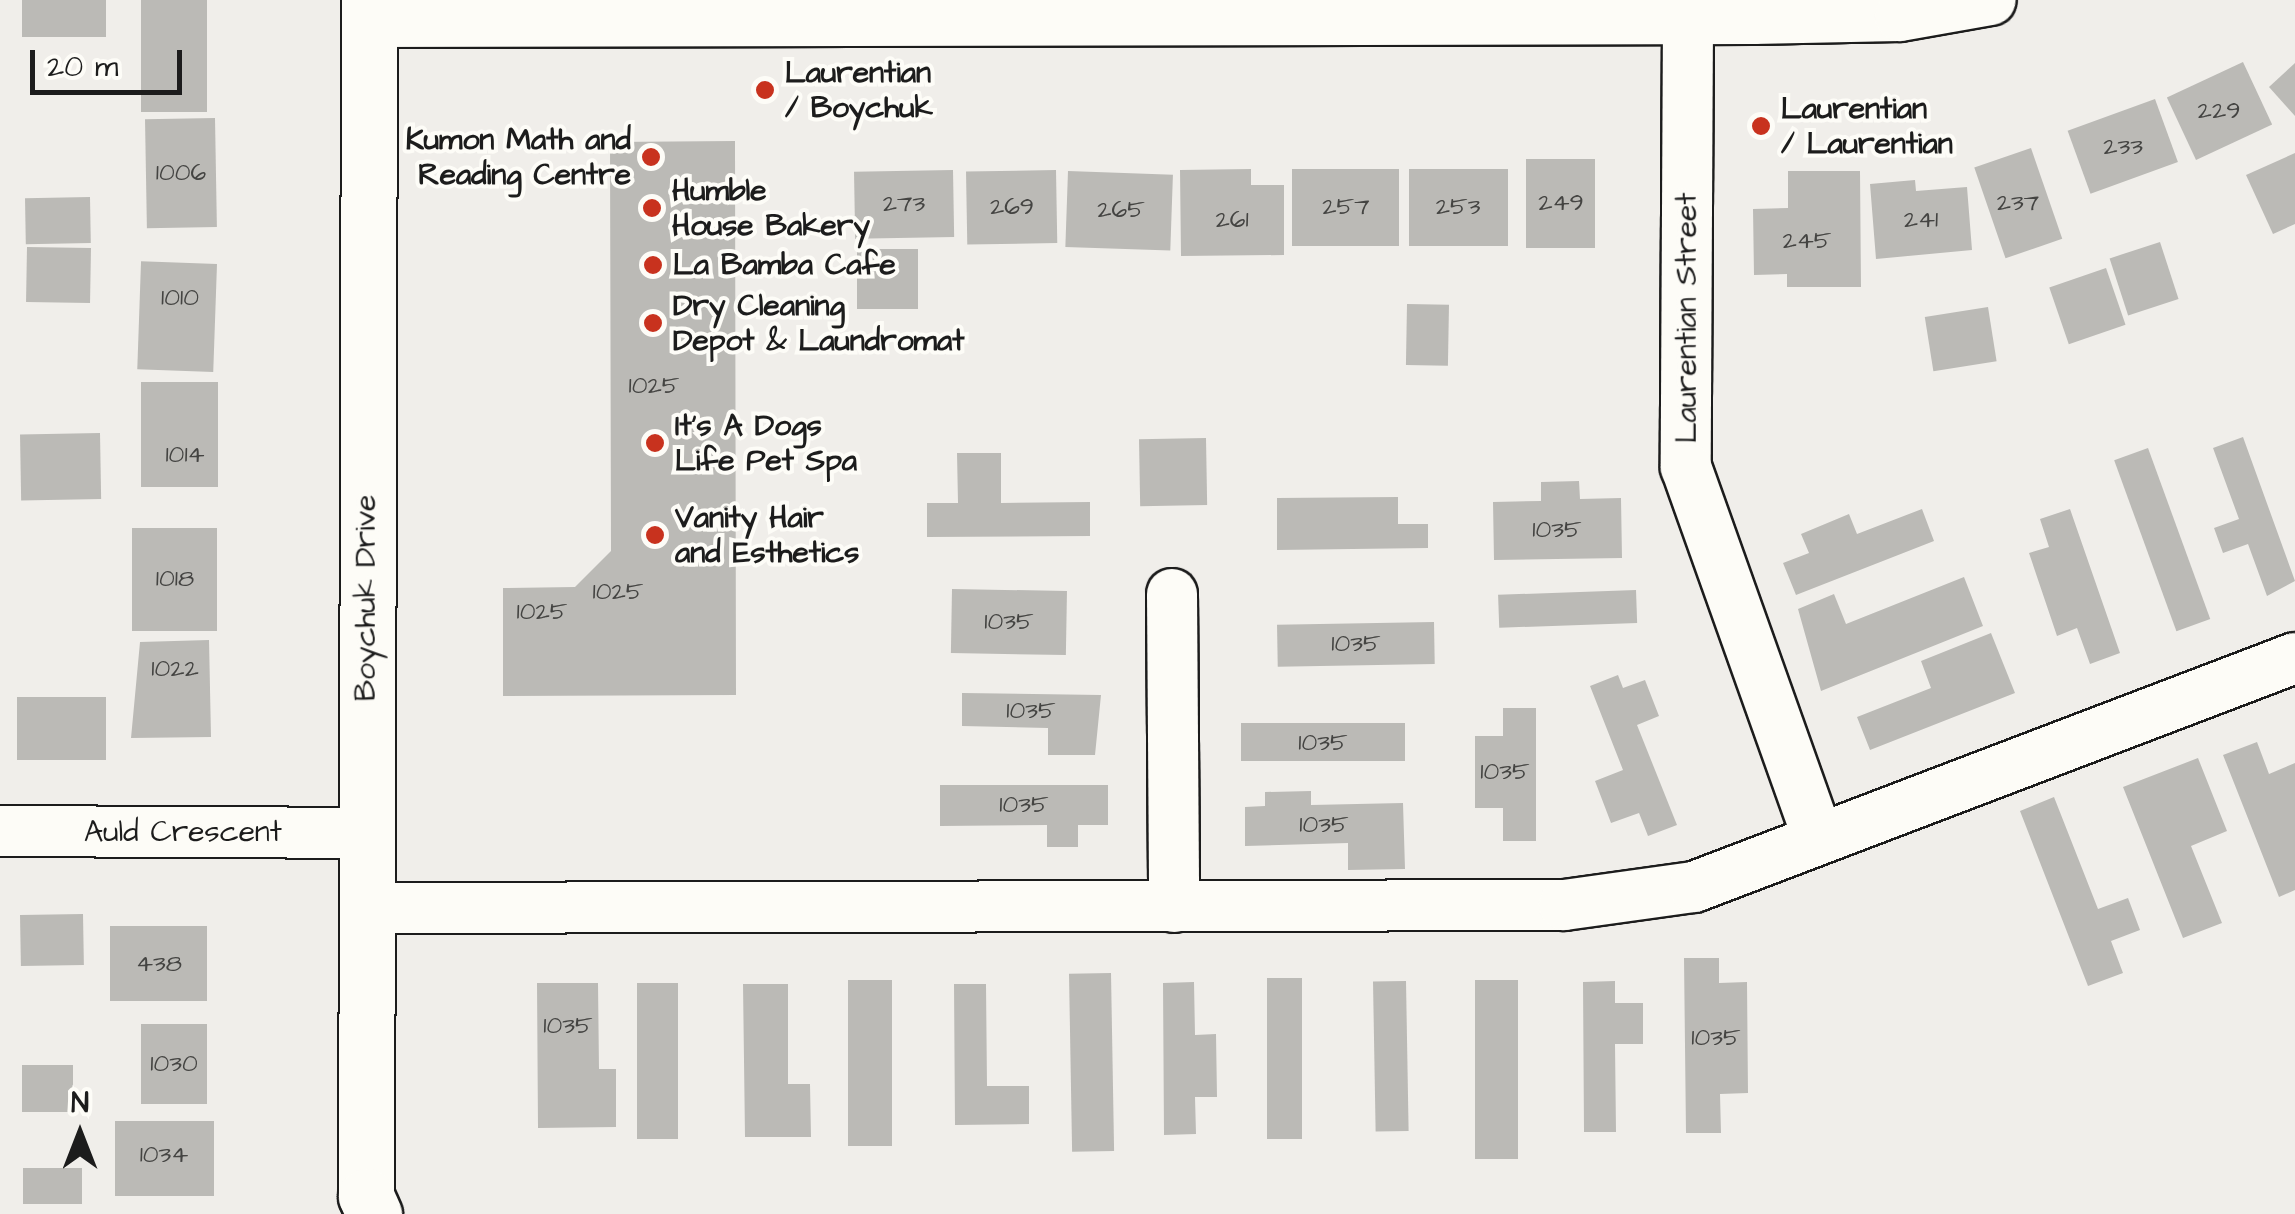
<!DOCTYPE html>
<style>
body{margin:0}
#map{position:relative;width:2295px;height:1214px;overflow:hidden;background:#f0eeea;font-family:"Architects Daughter",sans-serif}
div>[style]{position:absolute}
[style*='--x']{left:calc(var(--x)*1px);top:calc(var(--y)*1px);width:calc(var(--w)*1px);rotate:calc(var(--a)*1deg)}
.building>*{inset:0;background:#bbbab6;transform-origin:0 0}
.roads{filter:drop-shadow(2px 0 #1c1c1c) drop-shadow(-2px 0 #1c1c1c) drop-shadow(0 2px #1c1c1c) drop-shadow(0 -2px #1c1c1c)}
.minor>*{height:50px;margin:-25px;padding:0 25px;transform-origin:25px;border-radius:25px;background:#fdfcf7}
.tertiary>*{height:55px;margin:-27.5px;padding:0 27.5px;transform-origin:27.5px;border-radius:27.5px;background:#fdfcf7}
.dots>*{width:28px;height:28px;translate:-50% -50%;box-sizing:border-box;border:5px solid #fdfcf7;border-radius:50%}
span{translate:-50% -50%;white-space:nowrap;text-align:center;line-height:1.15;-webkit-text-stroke:8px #fdfcf7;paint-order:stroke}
.number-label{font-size:25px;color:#444442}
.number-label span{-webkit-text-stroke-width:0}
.poi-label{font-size:30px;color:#1c1c1c;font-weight:700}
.left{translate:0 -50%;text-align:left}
.right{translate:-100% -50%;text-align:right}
.street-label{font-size:30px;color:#1c1c1c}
.north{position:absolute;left:30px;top:1084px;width:100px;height:100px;-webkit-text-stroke:8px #fdfcf7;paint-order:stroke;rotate:0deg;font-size:28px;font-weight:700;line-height:40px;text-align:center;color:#1c1c1c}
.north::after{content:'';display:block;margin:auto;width:35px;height:45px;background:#1c1c1c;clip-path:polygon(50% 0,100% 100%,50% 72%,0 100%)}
.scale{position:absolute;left:30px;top:50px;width:152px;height:45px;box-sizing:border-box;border:5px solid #1c1c1c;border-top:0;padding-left:12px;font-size:30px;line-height:35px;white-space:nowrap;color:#1c1c1c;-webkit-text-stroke:8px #fdfcf7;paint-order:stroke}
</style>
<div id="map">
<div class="building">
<div style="left:22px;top:0;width:84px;height:37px"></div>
<div style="left:141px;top:0;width:66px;height:112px"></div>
<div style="left:2243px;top:62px;width:69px;height:84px;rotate:65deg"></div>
<div style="clip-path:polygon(2295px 63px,2295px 116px,2269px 87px)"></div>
<div style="left:2155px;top:99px;width:67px;height:93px;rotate:70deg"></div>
<div style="left:215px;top:118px;width:109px;height:70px;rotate:89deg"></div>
<div style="clip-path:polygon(735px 141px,736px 695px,503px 696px,503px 588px,575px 587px,611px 551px,610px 142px)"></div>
<div style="left:2031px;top:148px;width:96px;height:60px;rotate:71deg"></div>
<div style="clip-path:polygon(2295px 153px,2295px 224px,2273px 234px,2246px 175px)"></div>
<div style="left:1526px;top:159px;width:69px;height:89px"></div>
<div style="clip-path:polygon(1251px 169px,1251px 185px,1284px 185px,1284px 255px,1181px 256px,1180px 170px)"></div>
<div style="left:1292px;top:169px;width:107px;height:77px"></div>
<div style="left:1409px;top:169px;width:99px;height:77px"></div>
<div style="left:953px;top:170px;width:67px;height:99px;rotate:89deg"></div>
<div style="left:1056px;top:170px;width:73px;height:90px;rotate:89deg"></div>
<div style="left:1068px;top:171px;width:105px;height:76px;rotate:2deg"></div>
<div style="clip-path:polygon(1788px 171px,1860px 171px,1861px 287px,1787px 287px,1787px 274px,1754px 275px,1753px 209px,1788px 208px)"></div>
<div style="clip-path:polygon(1915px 180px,1916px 191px,1967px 187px,1972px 250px,1876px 259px,1870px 184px)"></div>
<div style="left:90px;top:197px;width:46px;height:65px;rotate:89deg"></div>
<div style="left:2160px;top:242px;width:60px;height:53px;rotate:72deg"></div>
<div style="left:27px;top:247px;width:64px;height:55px;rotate:1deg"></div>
<div style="left:918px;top:249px;width:60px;height:61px;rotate:90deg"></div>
<div style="left:217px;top:264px;width:108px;height:76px;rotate:92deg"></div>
<div style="left:2106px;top:268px;width:60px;height:60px;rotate:71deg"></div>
<div style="left:1407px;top:304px;width:42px;height:61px;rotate:1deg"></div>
<div style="left:1988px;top:307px;width:55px;height:64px;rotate:81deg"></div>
<div style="left:141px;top:382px;width:77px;height:105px"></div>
<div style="left:100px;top:433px;width:66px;height:80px;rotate:89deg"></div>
<div style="clip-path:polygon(2243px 437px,2295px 581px,2267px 596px,2248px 544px,2223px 553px,2214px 528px,2239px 519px,2213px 448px)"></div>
<div style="left:1206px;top:438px;width:67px;height:67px;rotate:89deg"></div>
<div style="left:2148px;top:448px;width:182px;height:36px;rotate:70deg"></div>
<div style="clip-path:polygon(957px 453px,1001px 453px,1001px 503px,1090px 502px,1090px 536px,927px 537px,927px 503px,958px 503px)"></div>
<div style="clip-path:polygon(1579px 481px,1580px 499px,1621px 498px,1622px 558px,1494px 560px,1493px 502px,1541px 501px,1541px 482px)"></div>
<div style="clip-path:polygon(1398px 497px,1398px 524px,1428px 524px,1428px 548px,1277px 550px,1277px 498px)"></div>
<div style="clip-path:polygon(1922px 509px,1934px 541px,1796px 595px,1783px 563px,1809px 553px,1801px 534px,1849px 514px,1857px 534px)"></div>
<div style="clip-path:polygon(2070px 509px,2120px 653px,2090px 664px,2077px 628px,2057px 636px,2029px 553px,2049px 547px,2040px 519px)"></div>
<div style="left:132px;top:528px;width:85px;height:103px"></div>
<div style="clip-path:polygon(1964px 577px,1983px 626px,1821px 691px,1798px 609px,1834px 594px,1846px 624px)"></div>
<div style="left:952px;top:589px;width:115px;height:64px;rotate:1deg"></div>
<div style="left:1636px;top:590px;width:33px;height:138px;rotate:88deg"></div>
<div style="left:1434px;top:622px;width:42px;height:157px;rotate:89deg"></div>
<div style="clip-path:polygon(1991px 633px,2015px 693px,1870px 750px,1857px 717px,1931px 688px,1921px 661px)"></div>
<div style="clip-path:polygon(209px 640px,211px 737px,131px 738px,140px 642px)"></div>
<div style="clip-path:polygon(1618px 675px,1623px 688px,1645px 680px,1659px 716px,1637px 725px,1677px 825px,1648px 836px,1639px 813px,1611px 823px,1595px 781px,1623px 770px,1590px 686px)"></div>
<div style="clip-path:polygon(962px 693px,1101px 695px,1095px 755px,1048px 755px,1048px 728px,962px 726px)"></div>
<div style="left:17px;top:697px;width:89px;height:63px"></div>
<div style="clip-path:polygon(1503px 708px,1536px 708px,1536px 841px,1503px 841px,1503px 808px,1475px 808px,1475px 736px,1503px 736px)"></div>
<div style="left:1405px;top:723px;width:38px;height:164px;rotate:90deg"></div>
<div style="clip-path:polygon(2257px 742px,2269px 774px,2295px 763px,2295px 890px,2279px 897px,2223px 755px)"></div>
<div style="clip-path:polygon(2198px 758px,2227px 831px,2191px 846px,2222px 923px,2183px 938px,2123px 787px)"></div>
<div style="clip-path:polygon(940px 785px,1108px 785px,1108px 825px,1078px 825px,1078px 847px,1047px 847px,1047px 825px,940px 826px)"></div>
<div style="clip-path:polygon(1311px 791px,1311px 805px,1403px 803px,1405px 869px,1348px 870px,1348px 843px,1245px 846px,1245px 807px,1265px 806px,1265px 792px)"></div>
<div style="clip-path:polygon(2054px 797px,2098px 909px,2128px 898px,2140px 930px,2111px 941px,2123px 973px,2088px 986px,2020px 811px)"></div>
<div style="left:83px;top:914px;width:51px;height:63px;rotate:89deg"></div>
<div style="left:207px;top:926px;width:75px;height:97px;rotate:90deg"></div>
<div style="clip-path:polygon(1684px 958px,1719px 958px,1719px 983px,1747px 982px,1748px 1093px,1720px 1094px,1721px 1133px,1686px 1133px)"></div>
<div style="left:1111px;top:973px;width:178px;height:42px;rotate:89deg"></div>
<div style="left:1302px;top:978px;width:161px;height:35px;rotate:90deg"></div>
<div style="left:892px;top:980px;width:166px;height:44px;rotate:90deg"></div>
<div style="left:1475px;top:980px;width:43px;height:179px"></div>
<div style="left:1406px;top:981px;width:150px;height:33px;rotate:89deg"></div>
<div style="clip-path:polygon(1615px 981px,1615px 1003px,1643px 1003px,1643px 1044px,1615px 1044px,1616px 1132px,1584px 1132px,1583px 982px)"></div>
<div style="clip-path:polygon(1194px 982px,1195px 1035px,1216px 1034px,1217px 1097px,1195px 1097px,1196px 1134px,1164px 1135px,1163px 983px)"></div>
<div style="clip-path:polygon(537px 983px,598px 983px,599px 1069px,616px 1069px,616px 1127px,538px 1128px)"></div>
<div style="left:637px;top:983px;width:41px;height:156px"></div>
<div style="clip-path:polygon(743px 984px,788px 984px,788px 1084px,810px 1084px,811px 1137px,745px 1137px)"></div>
<div style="clip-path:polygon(954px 984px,986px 984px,987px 1086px,1029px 1086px,1029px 1124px,955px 1125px)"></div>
<div style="left:141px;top:1024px;width:66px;height:80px"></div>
<div style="left:22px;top:1065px;width:51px;height:47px"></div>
<div style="left:214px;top:1121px;width:75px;height:99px;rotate:90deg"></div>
<div style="left:82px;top:1168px;width:36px;height:59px;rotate:90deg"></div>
</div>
<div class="roads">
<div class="minor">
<div style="--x:1688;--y:20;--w:447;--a:90.3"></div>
<div style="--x:1686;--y:467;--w:390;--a:70.4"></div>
<div style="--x:369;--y:22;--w:1384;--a:-0.12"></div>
<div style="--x:1753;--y:19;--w:147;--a:-1.2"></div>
<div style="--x:1900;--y:16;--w:92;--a:-10"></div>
<div style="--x:1172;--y:594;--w:313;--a:89.6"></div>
<div style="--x:0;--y:831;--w:366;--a:0.3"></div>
<div style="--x:366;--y:908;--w:1198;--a:-0.14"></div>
<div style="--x:1564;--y:905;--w:131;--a:-7.9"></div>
<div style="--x:1694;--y:887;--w:643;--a:-20.86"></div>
</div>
<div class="tertiary">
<div style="--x:369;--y:0;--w:1196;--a:90.14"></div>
<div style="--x:366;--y:1196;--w:20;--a:66"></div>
</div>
</div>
<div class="dots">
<div style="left:765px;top:90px;background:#c8321e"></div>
<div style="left:1761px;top:126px;background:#c8321e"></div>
<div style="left:651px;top:157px;background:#c8321e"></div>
<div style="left:652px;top:208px;background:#c8321e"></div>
<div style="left:653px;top:265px;background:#c8321e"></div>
<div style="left:653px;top:323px;background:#c8321e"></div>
<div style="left:655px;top:443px;background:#c8321e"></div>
<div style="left:655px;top:535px;background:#c8321e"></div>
</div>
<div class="number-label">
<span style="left:2219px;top:111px">229</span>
<span style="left:2123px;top:147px">233</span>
<span style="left:181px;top:173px">1006</span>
<span style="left:1561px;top:203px">249</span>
<span style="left:2018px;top:203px">237</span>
<span style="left:904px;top:204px">273</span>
<span style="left:1012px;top:207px">269</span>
<span style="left:1346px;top:207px">257</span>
<span style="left:1458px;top:207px">253</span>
<span style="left:1121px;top:210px">265</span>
<span style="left:1232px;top:220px">261</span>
<span style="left:1921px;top:220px">241</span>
<span style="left:1807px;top:241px">245</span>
<span style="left:180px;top:298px">1010</span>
<span style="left:654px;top:386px">1025</span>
<span style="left:185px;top:455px">1014</span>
<span style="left:1557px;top:530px">1035</span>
<span style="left:175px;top:579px">1018</span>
<span style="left:618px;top:592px">1025</span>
<span style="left:542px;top:612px">1025</span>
<span style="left:1009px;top:622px">1035</span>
<span style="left:1356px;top:644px">1035</span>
<span style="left:175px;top:669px">1022</span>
<span style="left:1031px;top:711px">1035</span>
<span style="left:1323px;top:743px">1035</span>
<span style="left:1505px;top:772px">1035</span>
<span style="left:1024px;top:805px">1035</span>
<span style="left:1324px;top:825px">1035</span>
<span style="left:159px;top:964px">438</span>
<span style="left:568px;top:1026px">1035</span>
<span style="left:1716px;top:1038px">1035</span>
<span style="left:174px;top:1064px">1030</span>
<span style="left:164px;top:1155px">1034</span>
</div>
<div class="poi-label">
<span class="left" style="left:785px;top:90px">Laurentian<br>/ Boychuk</span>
<span class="left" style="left:1781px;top:126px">Laurentian<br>/ Laurentian</span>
<span class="right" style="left:631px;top:157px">Kumon Math and<br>Reading Centre</span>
<span class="left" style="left:672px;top:208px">Humble<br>House Bakery</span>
<span class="left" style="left:673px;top:265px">La Bamba Cafe</span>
<span class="left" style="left:673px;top:323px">Dry Cleaning<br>Depot &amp; Laundromat</span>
<span class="left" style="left:675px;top:443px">It's A Dogs<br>Life Pet Spa</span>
<span class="left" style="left:675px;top:535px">Vanity Hair<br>and Esthetics</span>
</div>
<div class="street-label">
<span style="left:1687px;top:318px;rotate:-90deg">Laurentian Street</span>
<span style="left:366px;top:598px;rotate:-90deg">Boychuk Drive</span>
<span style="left:183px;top:832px">Auld Crescent</span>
</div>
<div class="north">N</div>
<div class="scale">20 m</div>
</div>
